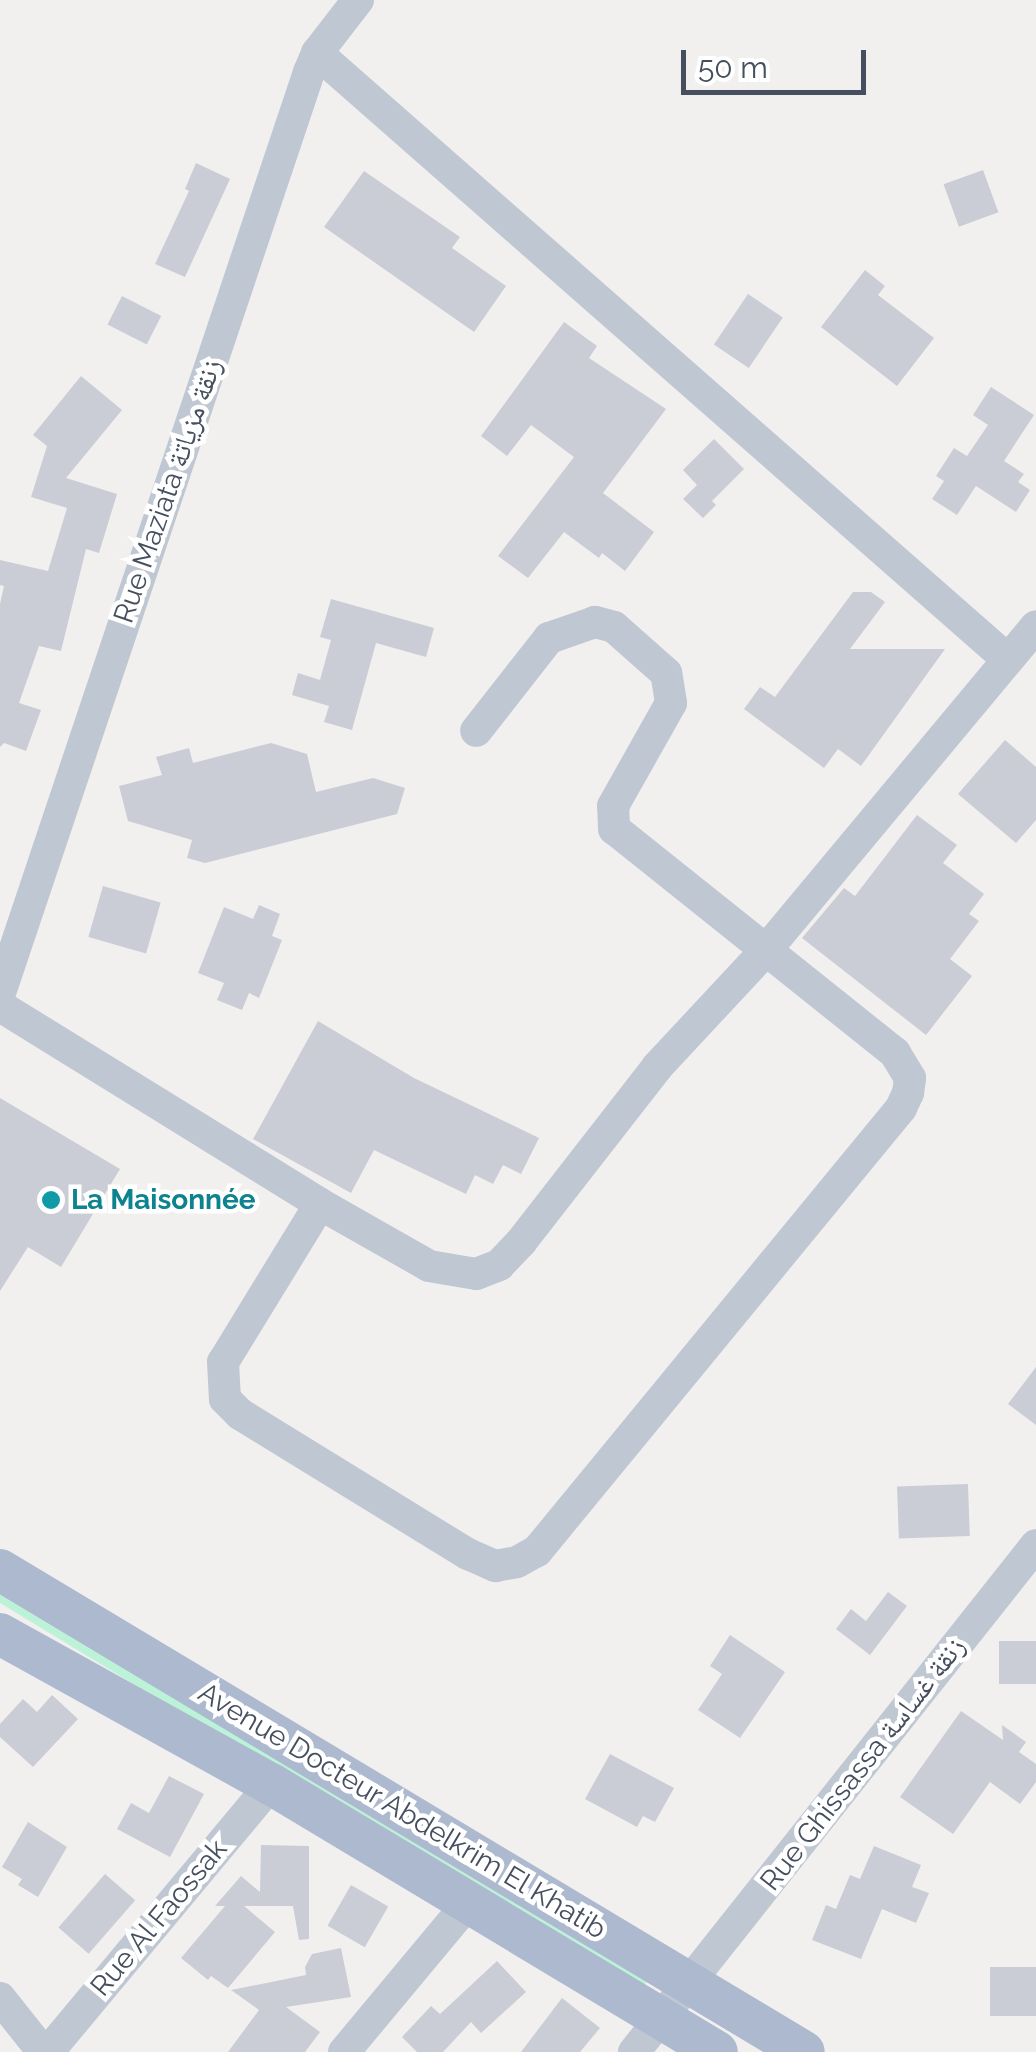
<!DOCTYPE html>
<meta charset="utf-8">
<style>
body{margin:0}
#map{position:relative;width:1036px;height:2052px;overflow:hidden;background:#f2efef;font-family:Raleway,"Noto Naskh Arabic",sans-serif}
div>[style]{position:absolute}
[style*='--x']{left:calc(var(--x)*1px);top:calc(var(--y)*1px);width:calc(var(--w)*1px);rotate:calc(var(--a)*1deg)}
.green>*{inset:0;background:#bbf2d8}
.building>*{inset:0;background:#cacdd5;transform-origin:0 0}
.minor>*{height:32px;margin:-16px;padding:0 16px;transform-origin:16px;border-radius:16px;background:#bfc7d2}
.major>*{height:42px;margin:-21px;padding:0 21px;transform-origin:21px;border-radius:21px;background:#adb9cf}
.dots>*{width:28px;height:28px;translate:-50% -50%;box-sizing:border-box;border:5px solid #fff;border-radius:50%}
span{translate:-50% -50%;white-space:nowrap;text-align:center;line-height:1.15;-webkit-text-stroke:9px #fff;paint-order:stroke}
.street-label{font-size:28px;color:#464f5e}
.culture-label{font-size:28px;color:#0d838f;font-weight:700}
.left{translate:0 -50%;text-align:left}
.scale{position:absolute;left:681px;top:50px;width:185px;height:45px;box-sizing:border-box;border:5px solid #464f5e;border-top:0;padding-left:12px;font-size:30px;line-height:35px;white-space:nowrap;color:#464f5e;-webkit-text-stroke:8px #fff;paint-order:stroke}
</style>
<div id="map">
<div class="green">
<div style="clip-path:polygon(0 1584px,647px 1979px,646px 1983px,644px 1986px,401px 1846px,0 1603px)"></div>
</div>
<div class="building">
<div style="clip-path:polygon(196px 163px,230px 179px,185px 277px,155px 264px,189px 191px,185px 189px)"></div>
<div style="left:983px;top:170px;width:45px;height:42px;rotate:70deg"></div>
<div style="clip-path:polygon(364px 171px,460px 237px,452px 248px,506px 286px,474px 332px,324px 227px)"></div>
<div style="clip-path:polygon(865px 270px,885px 286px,878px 295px,934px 338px,897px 386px,821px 327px)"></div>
<div style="left:748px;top:294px;width:42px;height:61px;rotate:34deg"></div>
<div style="left:122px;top:296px;width:44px;height:32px;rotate:27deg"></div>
<div style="clip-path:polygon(564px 322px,597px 346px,589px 358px,666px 409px,603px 493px,654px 532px,625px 571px,602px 553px,599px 558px,564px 532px,528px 578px,498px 556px,574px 457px,531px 425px,507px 456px,481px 436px)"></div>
<div style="clip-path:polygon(81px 376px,122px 410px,66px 478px,117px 494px,99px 553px,86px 549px,61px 651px,39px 646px,19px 703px,41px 710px,26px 751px,4px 743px,0 747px,0 604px,4px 586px,0 585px,0 560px,48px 571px,67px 508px,31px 497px,47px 446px,33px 435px)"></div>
<div style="clip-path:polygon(991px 387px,1034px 415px,1004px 461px,1024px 474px,1018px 482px,1030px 490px,1016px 512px,976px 486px,957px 515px,932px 499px,944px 481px,936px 476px,954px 448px,967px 456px,988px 425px,973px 415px)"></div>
<div style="clip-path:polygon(714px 439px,744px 469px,712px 501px,716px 505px,703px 518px,683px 499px,697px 485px,683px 470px)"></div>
<div style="clip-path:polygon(853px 592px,871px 592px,885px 602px,850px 649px,945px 649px,861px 766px,838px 749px,824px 768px,744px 709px,760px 687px,775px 697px)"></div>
<div style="clip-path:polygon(331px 599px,434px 628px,426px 657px,376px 643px,352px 730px,324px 722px,329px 706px,292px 695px,298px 673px,320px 680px,331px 640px,320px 637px)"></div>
<div style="clip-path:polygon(1005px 740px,1036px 767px,1036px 820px,1016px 843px,958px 794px)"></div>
<div style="clip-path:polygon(271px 743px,307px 754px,316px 792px,373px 778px,405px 788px,397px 814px,205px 863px,187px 858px,192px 840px,128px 821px,119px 786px,162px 775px,156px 757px,189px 748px,193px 763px)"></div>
<div style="clip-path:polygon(917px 815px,957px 845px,943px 863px,984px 894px,969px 914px,979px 921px,950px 959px,972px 976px,926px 1035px,802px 938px,844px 888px,855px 896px)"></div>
<div style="left:103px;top:886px;width:60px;height:53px;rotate:16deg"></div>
<div style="clip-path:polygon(259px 905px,280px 914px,272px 936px,282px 940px,259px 998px,249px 993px,242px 1010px,217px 1000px,224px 983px,198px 973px,224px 907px,253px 919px)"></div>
<div style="clip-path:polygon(318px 1021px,414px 1078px,539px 1138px,521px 1174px,503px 1165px,493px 1184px,475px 1175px,466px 1194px,374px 1150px,351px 1193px,253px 1139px)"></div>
<div style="clip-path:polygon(0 1098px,120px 1169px,61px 1267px,28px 1247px,0 1291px)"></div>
<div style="clip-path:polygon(1036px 1367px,1036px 1425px,1008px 1404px)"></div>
<div style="left:968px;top:1484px;width:52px;height:71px;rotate:88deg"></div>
<div style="clip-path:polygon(888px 1592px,907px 1606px,870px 1655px,836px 1629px,851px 1609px,866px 1621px)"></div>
<div style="clip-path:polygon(730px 1635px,785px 1672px,740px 1738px,698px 1710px,722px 1674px,710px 1666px)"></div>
<div style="left:1036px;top:1641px;width:43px;height:37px;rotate:90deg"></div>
<div style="clip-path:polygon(52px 1695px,78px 1719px,33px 1767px,0 1737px,0 1724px,23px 1699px,37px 1712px)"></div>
<div style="clip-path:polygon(961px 1711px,1003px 1740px,1002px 1725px,1026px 1742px,1019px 1752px,1036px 1764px,1036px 1782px,1020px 1804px,990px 1782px,953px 1834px,900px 1797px)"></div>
<div style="clip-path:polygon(610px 1754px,674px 1788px,655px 1822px,643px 1816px,637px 1827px,585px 1799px)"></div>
<div style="clip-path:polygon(169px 1776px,204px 1794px,170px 1857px,117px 1829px,131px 1803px,149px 1813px)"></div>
<div style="clip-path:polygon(28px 1822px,67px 1847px,38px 1897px,18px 1885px,22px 1879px,2px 1867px)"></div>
<div style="clip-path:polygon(261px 1845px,309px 1846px,309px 1939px,299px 1940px,293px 1906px,244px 1906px,275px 1932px,228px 1988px,211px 1976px,208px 1980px,181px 1958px,225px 1906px,215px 1906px,241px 1876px,260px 1892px)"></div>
<div style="clip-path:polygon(874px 1846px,921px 1865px,912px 1887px,929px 1893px,916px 1923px,882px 1909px,861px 1959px,812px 1940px,826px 1905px,836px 1909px,850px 1875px,860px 1879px)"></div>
<div style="left:105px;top:1874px;width:40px;height:71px;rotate:41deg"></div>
<div style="left:351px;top:1885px;width:43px;height:47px;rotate:30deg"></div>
<div style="clip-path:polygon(341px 1948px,351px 1997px,286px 2007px,320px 2032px,305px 2052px,228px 2052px,259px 2010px,231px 1990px,306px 1975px,305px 1967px,312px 1954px)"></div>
<div style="clip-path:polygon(497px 1961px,526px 1992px,481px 2033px,471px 2022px,443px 2052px,417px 2052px,402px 2037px,431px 2006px,440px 2014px)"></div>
<div style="left:1036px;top:1967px;width:49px;height:46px;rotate:90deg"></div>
<div style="clip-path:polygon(562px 1998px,600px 2028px,580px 2052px,521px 2052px)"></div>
</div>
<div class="minor">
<div style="--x:317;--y:53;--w:918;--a:41.29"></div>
<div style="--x:0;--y:993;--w:971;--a:-71.45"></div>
<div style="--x:309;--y:72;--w:21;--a:-67"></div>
<div style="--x:317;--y:53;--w:67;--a:-52.3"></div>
<div style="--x:0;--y:1006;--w:376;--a:31.7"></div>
<div style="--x:320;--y:1204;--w:125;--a:29.6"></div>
<div style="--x:429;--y:1266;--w:48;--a:9.7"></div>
<div style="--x:476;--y:1274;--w:25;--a:-21"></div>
<div style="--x:499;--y:1265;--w:32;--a:-46"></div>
<div style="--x:521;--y:1242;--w:222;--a:-52.1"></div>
<div style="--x:657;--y:1067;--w:161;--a:-47"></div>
<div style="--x:767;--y:949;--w:420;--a:-50.2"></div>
<div style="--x:320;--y:1204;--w:185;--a:121.5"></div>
<div style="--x:223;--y:1362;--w:37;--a:87"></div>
<div style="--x:225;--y:1399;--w:21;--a:45"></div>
<div style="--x:240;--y:1414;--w:268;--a:31.6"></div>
<div style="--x:468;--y:1554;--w:30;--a:24"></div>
<div style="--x:495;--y:1566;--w:22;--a:-10"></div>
<div style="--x:517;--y:1562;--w:23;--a:-29"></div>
<div style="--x:537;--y:1551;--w:573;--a:-50.59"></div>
<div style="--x:901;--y:1108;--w:17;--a:-65"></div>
<div style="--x:908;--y:1093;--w:15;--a:-82"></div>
<div style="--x:910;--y:1078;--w:29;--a:-121"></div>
<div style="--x:895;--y:1053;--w:359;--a:-141.4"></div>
<div style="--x:614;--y:829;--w:23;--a:-92"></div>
<div style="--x:613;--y:806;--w:118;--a:-60.6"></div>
<div style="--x:671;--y:703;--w:30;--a:-99"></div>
<div style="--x:666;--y:673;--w:69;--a:-138.5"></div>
<div style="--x:614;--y:627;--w:20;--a:-165"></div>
<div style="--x:595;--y:622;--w:49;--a:160.8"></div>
<div style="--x:549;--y:638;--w:118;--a:128.1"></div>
<div style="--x:0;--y:1998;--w:69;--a:51.5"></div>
<div style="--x:48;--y:2052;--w:349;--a:-50.2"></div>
<div style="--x:344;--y:2052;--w:194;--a:-50.2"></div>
<div style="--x:634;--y:2052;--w:647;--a:-51.59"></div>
</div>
<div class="major">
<div style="--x:0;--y:1570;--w:937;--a:30.94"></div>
<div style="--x:0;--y:1634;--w:310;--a:29"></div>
<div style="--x:271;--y:1784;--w:520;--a:31"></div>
</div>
<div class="dots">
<div style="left:51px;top:1200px;background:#0f9aa8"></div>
</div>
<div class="street-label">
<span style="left:168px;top:491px;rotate:-71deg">Rue Maziata زنقة مزياتة</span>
<span style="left:863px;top:1764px;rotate:-52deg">Rue Ghissassa زنقة غساسة</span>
<span style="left:402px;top:1811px;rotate:31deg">Avenue Docteur Abdelkrim El Khatib</span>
<span style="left:159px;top:1918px;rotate:-50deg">Rue Al Faossak</span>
</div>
<div class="culture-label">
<span class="left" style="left:71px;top:1200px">La Maisonnée</span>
</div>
<div class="scale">50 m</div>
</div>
